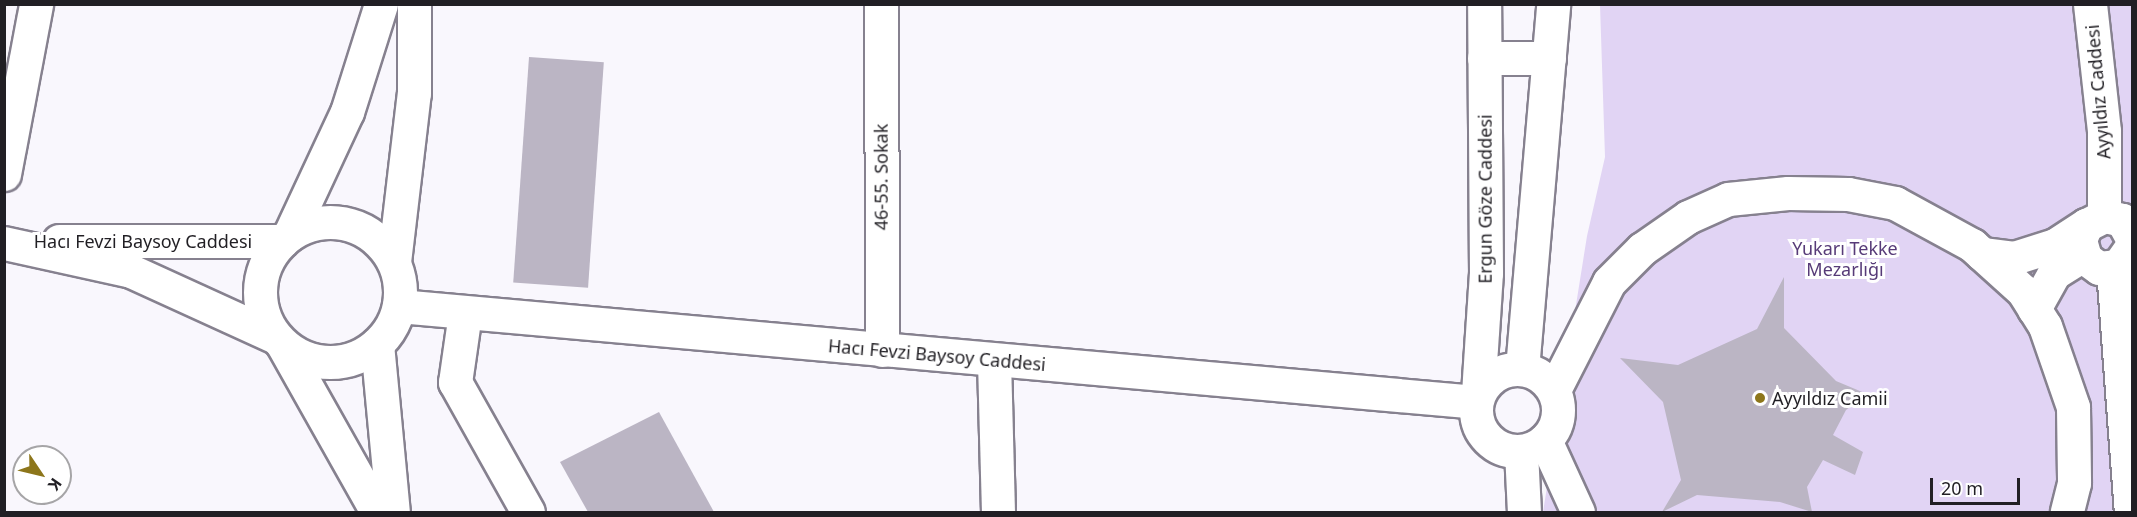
<!DOCTYPE html>
<meta charset="utf-8">
<style>
body{margin:0}
#map{position:relative;width:2137px;height:517px;overflow:hidden;background:#f9f7fd;font-family:"Noto Sans",sans-serif}
div>[style]{position:absolute}
[style*='--x']{left:calc(var(--x)*1px);top:calc(var(--y)*1px);width:calc(var(--w)*1px);rotate:calc(var(--a)*1deg)}
.green>*{inset:0;background:#e1d4f4}
.building>*{inset:0;background:#bbb5c4;transform-origin:0 0}
.roads{filter:drop-shadow(2px 0 #86818f) drop-shadow(-2px 0 #86818f) drop-shadow(0 2px #86818f) drop-shadow(0 -2px #86818f)}
.street>*{height:33px;margin:-16.5px;padding:0 16.5px;transform-origin:16.5px;border-radius:16.5px;background:#fff}
.street>.ring{margin:-16.5px;padding:0;box-sizing:content-box;background:none;border:33px solid #fff;border-radius:50%}
.dots>*{width:16px;height:16px;translate:-50% -50%;box-sizing:border-box;border:3px solid #fff;border-radius:50%}
span{translate:-50% -50%;white-space:nowrap;text-align:center;line-height:1.15;-webkit-text-stroke:6px #fff;paint-order:stroke}
.street-label{font-size:18px;color:#211f24}
.park-label{font-size:18px;color:#573b78}
.poi-label{font-size:18px;color:#211f24}
.left{translate:0 -50%;text-align:left}
.frame{position:absolute;inset:0;border:6px solid #211f24;pointer-events:none}
.north{position:absolute;left:12px;top:445px;width:60px;height:60px;box-sizing:border-box;background:#fff;border:2px solid #a6a5a7;border-radius:50%;rotate:125deg;font-size:16px;font-weight:700;line-height:24px;text-align:center;color:#211f24}
.north::after{content:'';display:block;margin:auto;width:21px;height:27px;background:#8d761b;clip-path:polygon(50% 0,100% 100%,50% 72%,0 100%)}
.scale{position:absolute;left:1930px;top:478px;width:90px;height:27px;box-sizing:border-box;border:3px solid #211f24;border-top:0;padding-left:8px;font-size:18px;line-height:21px;white-space:nowrap;color:#211f24;-webkit-text-stroke:4px #fff;paint-order:stroke}
</style>
<div id="map">
<div class="green">
<div style="clip-path:polygon(1600px 5px,2132px 5px,2132px 512px,1543px 512px,1587px 236px,1605px 157px)"></div>
</div>
<div class="building">
<div style="left:529px;top:57px;width:75px;height:226px;rotate:4deg"></div>
<div style="clip-path:polygon(1784px 277px,1784px 328px,1836px 381px,1867px 394px,1846px 410px,1833px 435px,1863px 452px,1855px 475px,1823px 460px,1807px 487px,1812px 512px,1780px 502px,1697px 495px,1662px 512px,1681px 480px,1663px 402px,1620px 358px,1678px 365px,1757px 329px)"></div>
<div style="clip-path:polygon(659px 412px,714px 512px,588px 512px,560px 462px)"></div>
</div>
<div class="roads">
<div class="street">
<div style="--x:881;--y:4;--w:346;--a:89.8"></div>
<div style="--x:2090;--y:4;--w:128;--a:83.7"></div>
<div style="--x:2104;--y:131;--w:85;--a:90"></div>
<div style="--x:1484;--y:58;--w:65;--a:0"></div>
<div style="--x:4;--y:174;--w:173;--a:-79.3"></div>
<div class="ring" style="left:260px;top:222px;width:107px;height:107px"></div>
<div style="--x:290;--y:234;--w:135;--a:-65"></div>
<div style="--x:347;--y:112;--w:113;--a:-72.5"></div>
<div style="--x:2132;--y:238;--w:21;--a:-119"></div>
<div style="--x:2122;--y:220;--w:18;--a:-167"></div>
<div style="--x:2104;--y:216;--w:20;--a:153"></div>
<div style="--x:2086;--y:225;--w:16;--a:112"></div>
<div style="--x:2080;--y:240;--w:19;--a:74"></div>
<div style="--x:2085;--y:258;--w:17;--a:36"></div>
<div style="--x:2099;--y:268;--w:19;--a:-6"></div>
<div style="--x:2118;--y:266;--w:24;--a:-55"></div>
<div style="--x:59;--y:241;--w:223;--a:0"></div>
<div style="--x:4;--y:243;--w:130;--a:12.4"></div>
<div style="--x:131;--y:271;--w:159;--a:24.5"></div>
<div style="--x:1982;--y:254;--w:32;--a:7"></div>
<div style="--x:2014;--y:258;--w:43;--a:-17.6"></div>
<div style="--x:2055;--y:245;--w:37;--a:-33"></div>
<div style="--x:394;--y:262;--w:170;--a:-83.3"></div>
<div style="--x:414;--y:93;--w:89;--a:-90"></div>
<div style="--x:2113;--y:268;--w:245;--a:85.8"></div>
<div style="--x:399;--y:306;--w:1081;--a:5.09"></div>
<div style="--x:2034;--y:309;--w:41;--a:-60.9"></div>
<div style="--x:2054;--y:273;--w:34;--a:-32"></div>
<div style="--x:465;--y:313;--w:70;--a:98.2"></div>
<div style="--x:455;--y:382;--w:149;--a:60.7"></div>
<div style="--x:377;--y:344;--w:169;--a:84.6"></div>
<div style="--x:283;--y:345;--w:192;--a:60.6"></div>
<div style="--x:994;--y:360;--w:152;--a:88.5"></div>
<div class="ring" style="left:1476px;top:369px;width:49px;height:49px"></div>
<div style="--x:1522;--y:369;--w:366;--a:-85.1"></div>
<div style="--x:1554;--y:390;--w:121;--a:-63"></div>
<div style="--x:1609;--y:282;--w:47;--a:-45"></div>
<div style="--x:1642;--y:249;--w:56;--a:-34.8"></div>
<div style="--x:1688;--y:217;--w:44;--a:-24.2"></div>
<div style="--x:1728;--y:199;--w:60;--a:-5.7"></div>
<div style="--x:1788;--y:193;--w:60;--a:1"></div>
<div style="--x:1848;--y:194;--w:48;--a:10.8"></div>
<div style="--x:1895;--y:203;--w:88;--a:28.6"></div>
<div style="--x:1972;--y:245;--w:69;--a:42"></div>
<div style="--x:2023;--y:291;--w:41;--a:57.8"></div>
<div style="--x:2045;--y:326;--w:86;--a:70.9"></div>
<div style="--x:2073;--y:407;--w:76;--a:89.2"></div>
<div style="--x:2074;--y:483;--w:30;--a:104"></div>
<div style="--x:1478;--y:393;--w:120;--a:-86.2"></div>
<div style="--x:1486;--y:273;--w:269;--a:-90.4"></div>
<div style="--x:1545;--y:440;--w:79;--a:65.4"></div>
<div style="--x:1521;--y:451;--w:61;--a:87.2"></div>
</div>
</div>
<div class="dots">
<div style="left:1760px;top:398px;background:#8d761b"></div>
</div>
<div class="street-label">
<span style="left:2098px;top:92px;rotate:-95deg">Ayyıldız Caddesi</span>
<span style="left:881px;top:177px;rotate:-90deg">46-55. Sokak</span>
<span style="left:1485px;top:199px;rotate:-90deg">Ergun Göze Caddesi</span>
<span style="left:143px;top:241px">Hacı Fevzi Baysoy Caddesi</span>
<span style="left:937px;top:355px;rotate:5deg">Hacı Fevzi Baysoy Caddesi</span>
</div>
<div class="park-label">
<span style="left:1845px;top:259px">Yukarı Tekke<br>Mezarlığı</span>
</div>
<div class="poi-label">
<span class="left" style="left:1772px;top:398px">Ayyıldız Camii</span>
</div>
<div class="frame"></div>
<div class="north">K</div>
<div class="scale">20 m</div>
</div>
